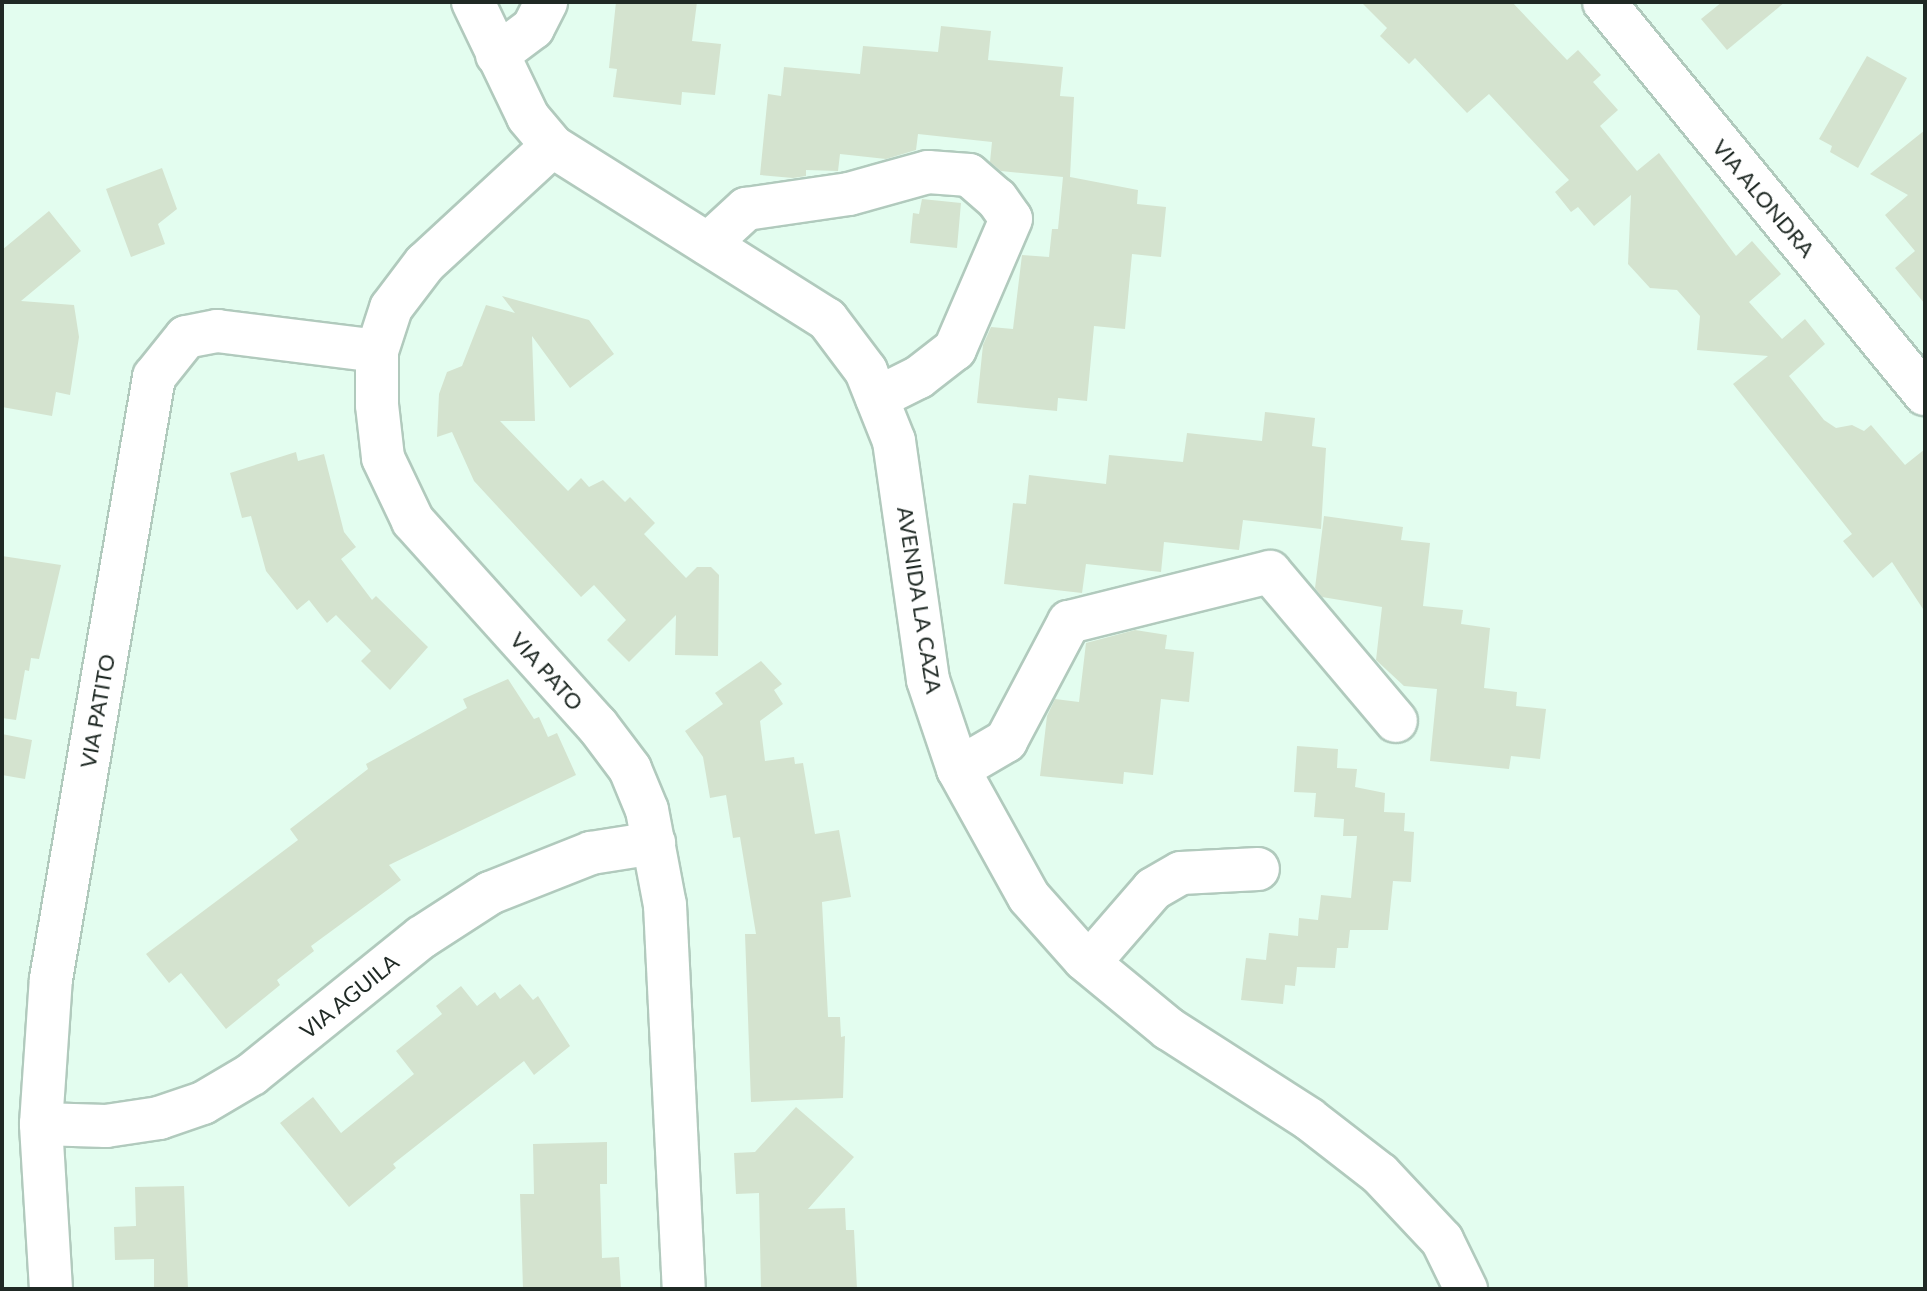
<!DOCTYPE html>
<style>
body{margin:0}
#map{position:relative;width:1927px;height:1291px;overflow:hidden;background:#e3fdef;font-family:Lato,sans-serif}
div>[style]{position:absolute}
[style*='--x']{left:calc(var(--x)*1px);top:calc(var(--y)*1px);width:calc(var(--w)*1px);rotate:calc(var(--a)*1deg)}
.building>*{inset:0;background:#d4e3cf}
.roads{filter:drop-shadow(2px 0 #b1cabd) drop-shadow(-2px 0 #b1cabd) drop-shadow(0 2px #b1cabd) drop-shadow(0 -2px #b1cabd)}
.minor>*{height:42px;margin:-21px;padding:0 21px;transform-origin:21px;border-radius:21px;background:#fff}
span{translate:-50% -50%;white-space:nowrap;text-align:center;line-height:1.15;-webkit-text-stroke:7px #fff;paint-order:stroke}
.street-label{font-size:22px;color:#1f2924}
.frame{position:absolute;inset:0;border:4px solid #1f2924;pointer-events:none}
</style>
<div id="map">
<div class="building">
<div style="clip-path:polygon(616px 2px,697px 2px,692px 41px,721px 44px,715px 95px,682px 92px,681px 105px,613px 97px,617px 69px,609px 68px)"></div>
<div style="clip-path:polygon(1361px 2px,1512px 2px,1567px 60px,1578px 50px,1601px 75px,1593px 82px,1618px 110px,1600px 126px,1637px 171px,1659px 153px,1736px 256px,1752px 241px,1781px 274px,1749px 302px,1782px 339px,1805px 319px,1825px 344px,1789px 376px,1824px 420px,1836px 428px,1852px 425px,1864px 431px,1871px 425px,1905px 465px,1925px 449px,1925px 612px,1892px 562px,1873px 578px,1843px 541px,1852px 534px,1733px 384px,1768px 356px,1697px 350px,1700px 316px,1677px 290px,1650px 288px,1628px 264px,1631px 195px,1594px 226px,1578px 207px,1571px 212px,1555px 192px,1569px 180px,1489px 94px,1467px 113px,1415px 58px,1409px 64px,1380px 36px,1387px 28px)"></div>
<div style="clip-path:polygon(1722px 2px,1785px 2px,1727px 50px,1701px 19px)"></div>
<div style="clip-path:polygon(941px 26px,991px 31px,988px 60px,1063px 67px,1060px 96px,1074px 97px,1070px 177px,1138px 190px,1137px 204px,1166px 207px,1161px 257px,1132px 254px,1125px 329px,1094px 326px,1087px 401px,1058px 398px,1057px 411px,977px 403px,983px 345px,991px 327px,1013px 329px,1022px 255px,1049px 257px,1052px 229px,1058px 229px,1063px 177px,1001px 171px,990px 162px,992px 142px,918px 134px,916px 150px,886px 159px,840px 154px,838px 171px,806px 170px,806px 176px,793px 178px,760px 175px,768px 94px,781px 96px,784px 67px,860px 74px,863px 46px,938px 52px)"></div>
<div style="clip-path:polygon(1867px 56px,1907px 78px,1858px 168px,1830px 152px,1832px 146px,1819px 139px)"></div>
<div style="clip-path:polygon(1925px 130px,1925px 304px,1895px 268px,1915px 251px,1885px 215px,1908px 195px,1870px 174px)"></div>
<div style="clip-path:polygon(162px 168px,177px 209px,158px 224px,165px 244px,131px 257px,106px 189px)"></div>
<div style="clip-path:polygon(922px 199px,961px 203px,957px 248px,910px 243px,913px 213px,919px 214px)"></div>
<div style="clip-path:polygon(49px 211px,81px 251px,21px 301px,74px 305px,79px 337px,70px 395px,56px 392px,52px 416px,2px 407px,2px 250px)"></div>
<div style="clip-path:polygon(502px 296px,589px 320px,614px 354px,570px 388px,532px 336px,535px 421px,500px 421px,568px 491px,581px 478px,589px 487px,603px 480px,625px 502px,630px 497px,655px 523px,644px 534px,686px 578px,697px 567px,711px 567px,719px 575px,718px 656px,675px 655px,676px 615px,629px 662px,607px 640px,626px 620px,594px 585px,581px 597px,474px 481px,452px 432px,437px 437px,439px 394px,447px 372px,462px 366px,486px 305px,515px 313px)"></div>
<div style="clip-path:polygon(1265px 412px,1315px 418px,1312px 446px,1326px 448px,1321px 529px,1243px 520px,1239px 550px,1164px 542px,1161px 572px,1086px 564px,1082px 593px,1004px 584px,1013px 503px,1026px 504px,1029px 475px,1106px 484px,1109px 455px,1183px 462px,1187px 433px,1262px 441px)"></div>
<div style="clip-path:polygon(296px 452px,298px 461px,324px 454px,344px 532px,356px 547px,341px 559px,372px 600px,376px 596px,428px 647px,390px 690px,361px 661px,371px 651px,336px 615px,327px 623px,309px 600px,297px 610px,266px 571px,251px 516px,242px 518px,230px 473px)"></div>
<div style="clip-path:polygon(1324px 516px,1403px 527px,1401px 540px,1430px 543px,1423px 606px,1463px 610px,1461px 624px,1490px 628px,1484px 688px,1517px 692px,1516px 706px,1546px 709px,1540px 759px,1511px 756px,1509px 769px,1430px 761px,1437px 689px,1404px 686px,1376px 660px,1382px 607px,1322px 597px,1315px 588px)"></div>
<div style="clip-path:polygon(2px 556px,61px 565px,39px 659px,31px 658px,29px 671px,25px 670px,16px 720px,2px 718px)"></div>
<div style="clip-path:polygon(1135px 630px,1167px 635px,1165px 649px,1194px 652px,1189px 702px,1161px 699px,1153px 775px,1124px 772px,1123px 784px,1040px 776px,1047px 716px,1055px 699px,1079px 702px,1086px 643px)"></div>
<div style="clip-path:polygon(761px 661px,782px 684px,774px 690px,783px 704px,760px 721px,765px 761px,794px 757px,795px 764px,803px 763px,815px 834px,839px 830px,851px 897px,822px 902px,828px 1017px,840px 1017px,841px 1037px,845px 1036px,843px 1098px,751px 1102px,745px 934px,756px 934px,740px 837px,733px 838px,726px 795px,710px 798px,703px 757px,685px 731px,723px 704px,715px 693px)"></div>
<div style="clip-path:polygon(508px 679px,534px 719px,539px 717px,548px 737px,557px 733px,576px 775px,389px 865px,401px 880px,311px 946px,314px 951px,277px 980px,280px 985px,226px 1029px,181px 973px,169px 983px,146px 954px,298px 840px,290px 829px,368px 769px,366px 764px,467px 708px,463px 699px)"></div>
<div style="clip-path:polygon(2px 734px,32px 740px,25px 779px,2px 775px)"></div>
<div style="clip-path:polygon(1297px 746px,1338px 749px,1337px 768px,1357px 769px,1355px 787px,1385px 793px,1384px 812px,1405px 813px,1404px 831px,1414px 832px,1411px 882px,1393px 881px,1388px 930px,1350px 930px,1348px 948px,1337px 948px,1335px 968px,1297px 967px,1295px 986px,1285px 985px,1283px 1004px,1241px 1000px,1246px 958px,1266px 960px,1269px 933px,1298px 936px,1299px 918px,1318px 920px,1321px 895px,1351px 898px,1357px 836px,1343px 836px,1344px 819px,1314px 817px,1316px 793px,1294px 792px)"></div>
<div style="clip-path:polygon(520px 984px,533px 1000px,538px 996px,570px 1046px,534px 1075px,524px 1061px,393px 1164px,396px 1168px,349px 1207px,280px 1123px,313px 1097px,341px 1133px,414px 1074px,396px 1051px,442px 1014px,436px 1006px,461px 986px,477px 1006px,495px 992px,500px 999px)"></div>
<div style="clip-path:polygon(796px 1107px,854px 1157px,808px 1209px,845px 1208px,846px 1230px,854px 1230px,857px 1289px,761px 1289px,759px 1193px,736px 1194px,734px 1153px,755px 1152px)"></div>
<div style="clip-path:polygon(607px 1142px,607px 1184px,600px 1184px,602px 1258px,619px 1257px,621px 1289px,523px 1289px,520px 1194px,534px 1194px,533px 1144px)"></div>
<div style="clip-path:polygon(184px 1186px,188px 1289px,154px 1289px,154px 1259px,115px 1260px,114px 1227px,136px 1226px,135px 1187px)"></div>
</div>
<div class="roads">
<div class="minor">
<div style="--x:473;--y:2;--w:127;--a:64.4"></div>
<div style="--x:528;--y:117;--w:38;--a:50"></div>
<div style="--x:552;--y:146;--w:325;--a:32.2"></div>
<div style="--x:827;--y:319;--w:65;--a:53.1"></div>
<div style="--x:866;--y:371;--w:75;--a:68.2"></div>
<div style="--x:894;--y:441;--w:241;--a:81.9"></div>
<div style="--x:928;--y:680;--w:94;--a:71.4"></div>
<div style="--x:958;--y:769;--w:146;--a:61"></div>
<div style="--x:1029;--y:897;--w:83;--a:48.4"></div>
<div style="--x:1084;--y:959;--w:110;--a:39.5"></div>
<div style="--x:1169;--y:1029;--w:166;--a:32.7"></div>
<div style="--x:1309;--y:1119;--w:90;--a:37.8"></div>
<div style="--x:1380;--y:1174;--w:91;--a:46.8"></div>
<div style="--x:1442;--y:1240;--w:55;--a:63.9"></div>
<div style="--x:1604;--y:2;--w:507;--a:50.69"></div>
<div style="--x:497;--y:55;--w:45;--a:-36.9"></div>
<div style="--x:533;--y:28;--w:29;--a:-63"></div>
<div style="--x:552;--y:146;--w:173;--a:137.3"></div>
<div style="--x:425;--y:263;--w:56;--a:127.1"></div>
<div style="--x:391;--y:308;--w:45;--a:108"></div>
<div style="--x:377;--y:351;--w:54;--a:90"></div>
<div style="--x:377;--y:405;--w:53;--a:83.5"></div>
<div style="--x:383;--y:458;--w:70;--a:64.5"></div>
<div style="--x:413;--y:521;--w:275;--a:48"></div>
<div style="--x:597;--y:725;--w:55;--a:53.1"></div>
<div style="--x:630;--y:769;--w:44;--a:67.5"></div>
<div style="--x:647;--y:810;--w:97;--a:79.3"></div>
<div style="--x:665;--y:905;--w:384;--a:87.2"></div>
<div style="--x:708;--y:244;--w:52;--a:-42.6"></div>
<div style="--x:746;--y:209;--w:104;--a:-8.3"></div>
<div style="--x:849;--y:194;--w:82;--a:-15.6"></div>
<div style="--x:928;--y:172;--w:41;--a:4.2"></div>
<div style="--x:969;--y:175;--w:37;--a:41"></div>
<div style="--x:997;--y:199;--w:24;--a:55"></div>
<div style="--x:1011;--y:219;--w:142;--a:113.3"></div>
<div style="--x:955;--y:349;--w:46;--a:142.1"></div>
<div style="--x:919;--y:377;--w:47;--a:153.4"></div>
<div style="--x:958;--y:769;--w:56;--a:-30.3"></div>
<div style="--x:1006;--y:741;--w:135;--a:-62.1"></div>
<div style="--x:1069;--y:622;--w:207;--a:-14"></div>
<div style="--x:1270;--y:572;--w:195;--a:49.8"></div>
<div style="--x:1089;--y:963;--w:98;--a:-49.1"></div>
<div style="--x:1153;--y:889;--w:32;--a:-30"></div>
<div style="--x:1181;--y:873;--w:77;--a:-3"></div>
<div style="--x:41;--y:1124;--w:65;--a:1.8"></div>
<div style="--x:106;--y:1126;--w:54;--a:-8.6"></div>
<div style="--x:159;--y:1118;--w:46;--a:-18.8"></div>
<div style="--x:203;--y:1103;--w:57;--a:-30.6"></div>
<div style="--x:252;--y:1074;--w:218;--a:-38.9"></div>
<div style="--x:422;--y:937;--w:81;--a:-32.9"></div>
<div style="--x:490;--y:893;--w:109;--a:-21.6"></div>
<div style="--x:591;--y:853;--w:64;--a:-9"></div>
<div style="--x:51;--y:1289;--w:165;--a:-93.5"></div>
<div style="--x:41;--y:1124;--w:145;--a:-86.1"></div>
<div style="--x:51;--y:979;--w:611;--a:-80.29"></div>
<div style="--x:154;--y:377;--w:51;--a:-51.3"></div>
<div style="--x:186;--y:337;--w:32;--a:-11"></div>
<div style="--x:217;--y:331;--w:161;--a:7.1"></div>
</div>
</div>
<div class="street-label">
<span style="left:1764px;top:198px;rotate:50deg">VIA ALONDRA</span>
<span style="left:920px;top:600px;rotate:81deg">AVENIDA LA CAZA</span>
<span style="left:547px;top:671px;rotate:48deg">VIA PATO</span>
<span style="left:97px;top:711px;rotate:-80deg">VIA PATITO</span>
<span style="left:349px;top:996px;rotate:-39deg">VIA AGUILA</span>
</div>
<div class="frame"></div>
</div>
